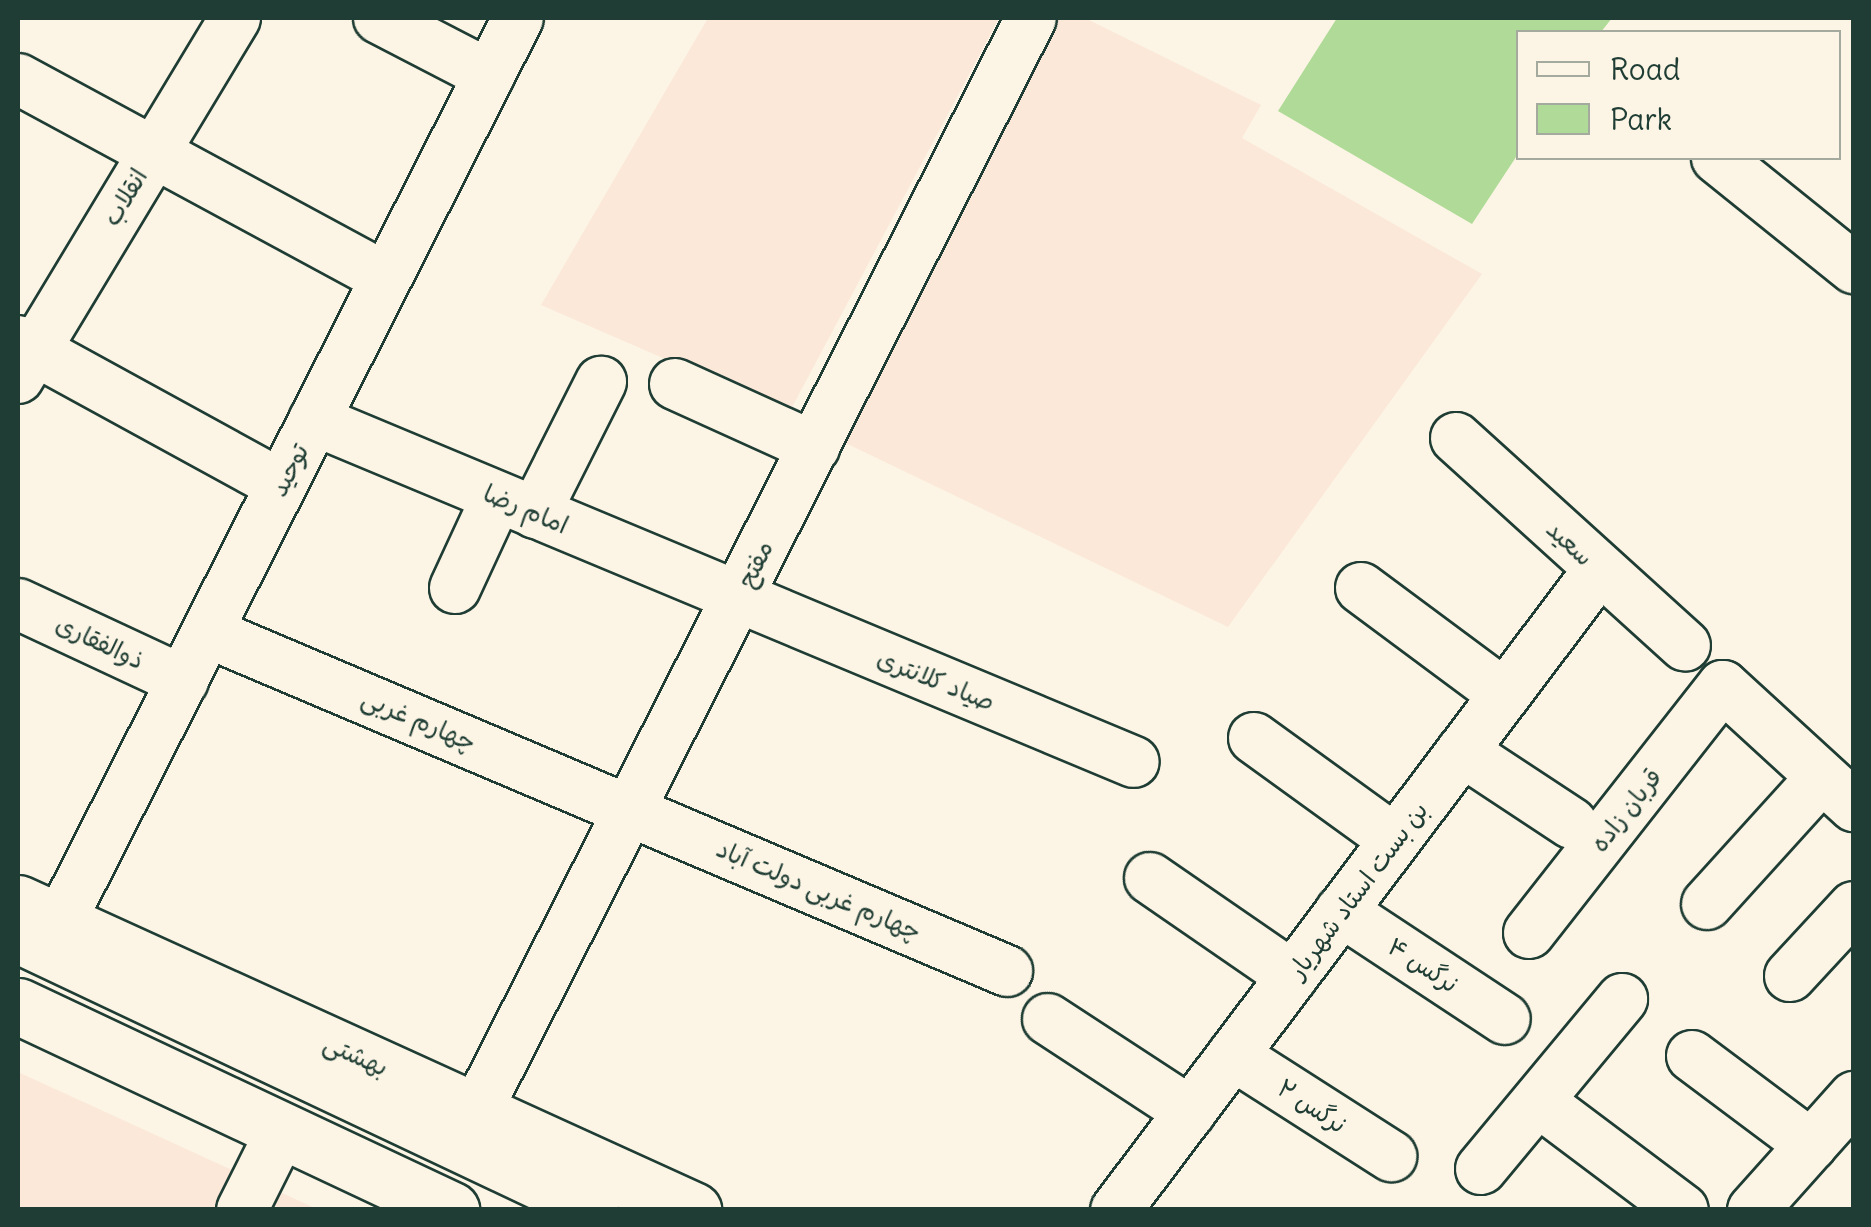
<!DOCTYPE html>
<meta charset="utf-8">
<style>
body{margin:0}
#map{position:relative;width:1871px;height:1227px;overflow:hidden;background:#fcf5e5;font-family:Delius,"Playpen Sans Arabic",sans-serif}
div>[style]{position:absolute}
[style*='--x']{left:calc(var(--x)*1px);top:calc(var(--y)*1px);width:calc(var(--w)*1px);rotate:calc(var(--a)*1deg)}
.built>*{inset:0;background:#fbe8d9}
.green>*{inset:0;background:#b0da97}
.roads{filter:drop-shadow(2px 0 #1f3d34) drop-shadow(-2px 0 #1f3d34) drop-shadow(0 2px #1f3d34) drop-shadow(0 -2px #1f3d34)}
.minor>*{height:50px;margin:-25px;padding:0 25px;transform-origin:25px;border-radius:25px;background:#fcf5e5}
.major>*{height:55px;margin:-27.5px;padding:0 27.5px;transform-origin:27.5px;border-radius:27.5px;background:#fcf5e5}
span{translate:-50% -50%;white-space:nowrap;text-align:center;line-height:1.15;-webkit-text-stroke:8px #fcf5e5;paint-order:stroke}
.street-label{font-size:25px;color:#1f3d34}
.frame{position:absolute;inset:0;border:20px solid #1f3d34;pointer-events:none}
.legend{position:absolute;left:1516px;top:30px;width:325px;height:130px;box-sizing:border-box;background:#fcf5e5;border:2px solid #a4ab9e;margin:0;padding:12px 18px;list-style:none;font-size:30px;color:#1f3d34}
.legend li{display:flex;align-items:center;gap:20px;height:50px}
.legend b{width:50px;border:2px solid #a4ab9e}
</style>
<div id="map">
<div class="built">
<div style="clip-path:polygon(708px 18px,999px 18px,789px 413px,541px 305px)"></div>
<div style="clip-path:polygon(1056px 18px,1085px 18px,1261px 105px,1242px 138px,1482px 274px,1228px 627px,831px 436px)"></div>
<div style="clip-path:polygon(18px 1072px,317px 1209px,18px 1209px)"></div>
</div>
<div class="green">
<div style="clip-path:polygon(1337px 18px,1612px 18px,1601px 32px,1518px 32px,1518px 154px,1472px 224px,1278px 111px)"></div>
</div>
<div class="roads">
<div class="minor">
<div style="--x:379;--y:18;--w:124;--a:27.4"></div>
<div style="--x:18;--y:79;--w:418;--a:28.4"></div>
<div style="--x:1717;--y:158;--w:176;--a:38.8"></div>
<div style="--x:18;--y:341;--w:300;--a:28.7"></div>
<div style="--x:18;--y:378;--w:420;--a:-58.9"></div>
<div style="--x:675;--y:384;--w:153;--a:24.4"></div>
<div style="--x:314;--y:420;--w:888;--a:22.64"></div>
<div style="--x:1456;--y:438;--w:309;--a:42.2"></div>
<div style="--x:535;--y:513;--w:147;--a:-63.3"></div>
<div style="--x:455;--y:588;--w:100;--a:-65.2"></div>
<div style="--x:1361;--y:588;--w:179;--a:36.6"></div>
<div style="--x:18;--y:604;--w:182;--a:25"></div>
<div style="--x:207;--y:632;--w:869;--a:22.96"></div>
<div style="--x:1254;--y:738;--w:174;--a:35.9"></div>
<div style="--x:1462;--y:751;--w:131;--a:33.4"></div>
<div style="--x:1150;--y:878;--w:173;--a:34.6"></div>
<div style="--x:1707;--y:904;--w:171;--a:-47.8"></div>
<div style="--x:1341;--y:911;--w:196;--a:33.4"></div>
<div style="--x:60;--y:922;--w:1013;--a:-63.13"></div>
<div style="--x:1529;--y:933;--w:314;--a:-51.9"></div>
<div style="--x:1723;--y:686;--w:178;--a:42.5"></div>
<div style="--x:18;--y:938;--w:637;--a:25.28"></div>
<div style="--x:1790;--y:976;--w:94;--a:-47.2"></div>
<div style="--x:1048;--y:1019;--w:170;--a:33.2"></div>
<div style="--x:1233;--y:1055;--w:188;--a:32.6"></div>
<div style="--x:1692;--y:1056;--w:149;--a:36.8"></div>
<div style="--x:1538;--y:1101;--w:181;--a:36.9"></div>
<div style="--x:477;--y:1110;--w:1224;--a:-63.1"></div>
<div style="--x:1481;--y:1169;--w:221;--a:-50.3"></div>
<div style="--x:242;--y:1210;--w:89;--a:-63.4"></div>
<div style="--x:1116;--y:1210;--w:802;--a:-52.96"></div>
<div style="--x:1753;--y:1210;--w:152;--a:-48.2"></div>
</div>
<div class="major">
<div style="--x:18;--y:903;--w:742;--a:24.46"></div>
<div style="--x:18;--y:1006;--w:479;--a:25.2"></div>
</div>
</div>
<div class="street-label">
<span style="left:125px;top:197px;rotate:-59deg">انقلاب</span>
<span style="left:289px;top:470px;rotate:-63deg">توحید</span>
<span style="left:526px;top:509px;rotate:23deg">امام رضا</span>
<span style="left:1570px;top:543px;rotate:43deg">سعید</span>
<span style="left:755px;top:564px;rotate:-63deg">مفتح</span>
<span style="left:100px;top:642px;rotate:25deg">ذوالفقاری</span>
<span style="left:936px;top:680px;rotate:22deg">صیاد کلانتری</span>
<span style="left:419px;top:720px;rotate:23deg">چهارم غربی</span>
<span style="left:1626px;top:810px;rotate:-52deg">قربان زاده</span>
<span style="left:819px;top:890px;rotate:23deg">چهارم غربی دولت آباد</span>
<span style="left:1358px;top:890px;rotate:-53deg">بن بست استاد شهریار</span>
<span style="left:1423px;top:965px;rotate:33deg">نرگس ۴</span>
<span style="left:356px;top:1055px;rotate:24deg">بهشتی</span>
<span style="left:1312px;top:1106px;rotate:33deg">نرگس ۲</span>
</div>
<div class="frame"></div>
<ul class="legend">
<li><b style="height:12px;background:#fcf5e5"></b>Road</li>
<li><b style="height:28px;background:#b0da97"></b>Park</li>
</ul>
</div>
